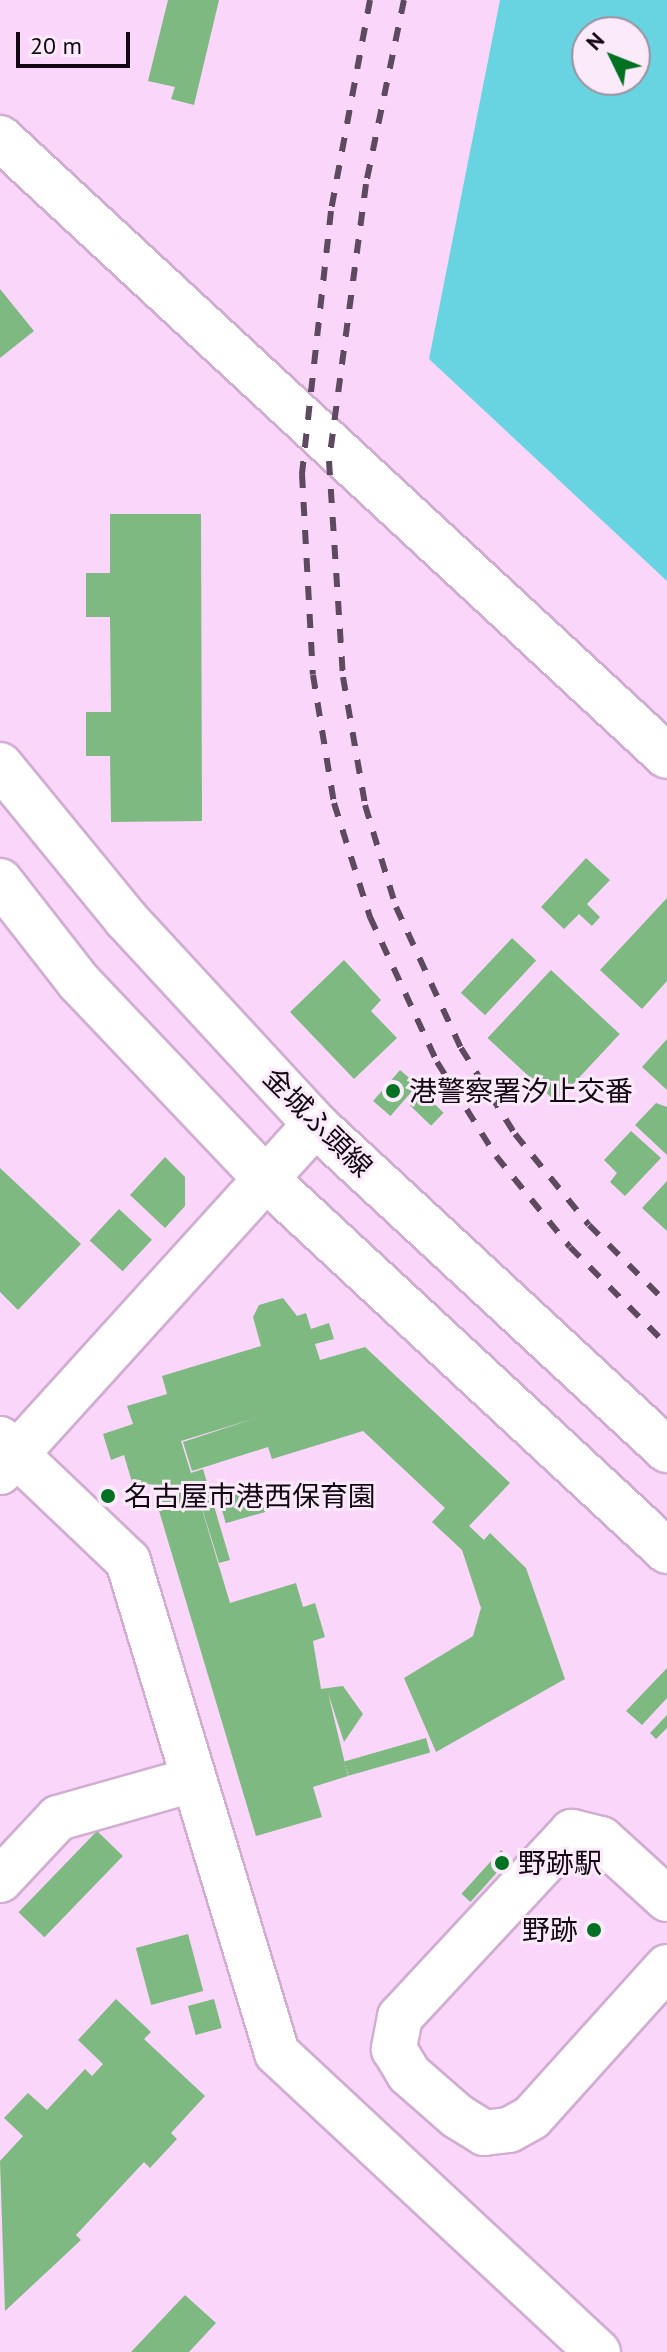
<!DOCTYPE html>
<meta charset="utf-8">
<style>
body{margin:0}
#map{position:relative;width:667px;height:2352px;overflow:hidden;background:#fbd6fb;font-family:"PT Sans","Noto Sans JP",sans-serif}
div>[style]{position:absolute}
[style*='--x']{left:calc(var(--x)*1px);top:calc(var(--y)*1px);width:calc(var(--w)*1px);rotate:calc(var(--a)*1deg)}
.water>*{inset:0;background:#68d4e2}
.building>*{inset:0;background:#7db981;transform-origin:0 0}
.roads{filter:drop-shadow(2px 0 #d1add1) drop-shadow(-2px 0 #d1add1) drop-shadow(0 2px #d1add1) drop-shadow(0 -2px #d1add1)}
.minor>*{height:44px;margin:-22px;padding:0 22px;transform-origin:22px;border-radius:22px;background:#fff}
.major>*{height:44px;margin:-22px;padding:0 22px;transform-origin:22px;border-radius:22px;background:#fff}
.rail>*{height:6px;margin-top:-3px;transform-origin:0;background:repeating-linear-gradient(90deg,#5e4a5e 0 14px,transparent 0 28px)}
.dots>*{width:22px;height:22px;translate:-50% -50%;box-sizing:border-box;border:4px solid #fbebfa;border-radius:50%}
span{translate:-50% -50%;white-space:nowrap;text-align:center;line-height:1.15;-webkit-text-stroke:6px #fbebfa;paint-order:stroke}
.poi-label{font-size:28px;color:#130713}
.left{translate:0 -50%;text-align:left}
.right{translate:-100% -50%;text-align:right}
.street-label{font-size:28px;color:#130713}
.north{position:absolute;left:571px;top:16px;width:80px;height:80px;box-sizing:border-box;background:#fbebfa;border:2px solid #9e909e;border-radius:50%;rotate:313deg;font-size:22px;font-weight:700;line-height:32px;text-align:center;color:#130713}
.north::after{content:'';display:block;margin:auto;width:28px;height:36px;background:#027122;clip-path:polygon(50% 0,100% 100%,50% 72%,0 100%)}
.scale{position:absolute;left:16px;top:32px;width:114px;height:36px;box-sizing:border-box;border:4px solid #130713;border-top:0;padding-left:10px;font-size:24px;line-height:28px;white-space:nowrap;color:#130713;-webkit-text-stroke:6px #fbebfa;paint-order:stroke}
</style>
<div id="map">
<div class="water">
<div style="clip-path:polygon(evenodd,500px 0,667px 0,667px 581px,429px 359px,500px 0,587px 32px,635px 32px,635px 80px,587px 80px,587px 32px)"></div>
</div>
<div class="building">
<div style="clip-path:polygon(168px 0,219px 0,194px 105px,171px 99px,175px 87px,148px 81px)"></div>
<div style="clip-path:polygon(0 289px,34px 331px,0 358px)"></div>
<div style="clip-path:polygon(110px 514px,201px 514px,202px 821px,111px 822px,110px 756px,86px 756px,86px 712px,111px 712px,110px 617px,86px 617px,86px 573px,110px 573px)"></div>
<div style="clip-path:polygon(586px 858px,610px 880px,587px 904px,600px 917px,592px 926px,579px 914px,564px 929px,541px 907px)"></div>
<div style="clip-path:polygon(667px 898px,667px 981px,642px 1009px,600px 970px)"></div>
<div style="left:512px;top:938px;width:33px;height:75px;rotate:43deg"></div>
<div style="clip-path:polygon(344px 960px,381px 1000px,371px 1011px,397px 1038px,354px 1079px,290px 1012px)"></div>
<div style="left:551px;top:970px;width:94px;height:93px;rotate:43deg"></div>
<div style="clip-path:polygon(667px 1039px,667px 1090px,642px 1067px)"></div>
<div style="left:400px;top:1070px;width:23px;height:41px;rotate:41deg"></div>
<div style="left:422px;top:1092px;width:30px;height:18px;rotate:44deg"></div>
<div style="clip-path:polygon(656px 1103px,667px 1107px,667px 1155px,635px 1125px)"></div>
<div style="clip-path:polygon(631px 1131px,661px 1158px,625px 1196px,610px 1182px,617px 1173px,604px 1160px)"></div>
<div style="clip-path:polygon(165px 1157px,185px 1177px,185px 1206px,165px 1228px,130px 1195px)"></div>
<div style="clip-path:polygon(0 1168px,81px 1244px,18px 1310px,0 1292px)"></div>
<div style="clip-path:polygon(667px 1181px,667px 1231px,642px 1208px)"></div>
<div style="left:119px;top:1209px;width:45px;height:43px;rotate:43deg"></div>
<div style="clip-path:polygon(283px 1298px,297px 1316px,306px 1313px,311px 1329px,329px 1323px,334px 1339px,315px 1344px,320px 1360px,365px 1347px,510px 1483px,469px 1526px,484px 1540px,490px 1533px,526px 1568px,565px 1679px,436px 1752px,404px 1678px,473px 1636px,481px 1608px,462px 1550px,432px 1522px,445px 1508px,363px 1431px,272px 1459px,268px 1447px,192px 1471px,183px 1442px,259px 1417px,181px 1441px,191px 1473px,203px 1469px,230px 1560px,219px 1563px,192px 1476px,230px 1603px,296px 1583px,303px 1607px,315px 1603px,325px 1637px,313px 1641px,321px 1689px,343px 1686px,363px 1714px,344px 1742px,328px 1693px,348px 1776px,313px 1787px,322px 1817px,256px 1836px,151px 1484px,134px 1489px,124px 1455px,111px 1460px,103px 1434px,133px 1424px,127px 1406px,167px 1394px,162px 1376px,261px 1346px,253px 1317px,259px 1305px)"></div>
<div style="left:258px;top:1487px;width:26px;height:41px;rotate:74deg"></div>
<div style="clip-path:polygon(667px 1668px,667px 1698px,642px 1725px,626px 1711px)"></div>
<div style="clip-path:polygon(667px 1715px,667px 1728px,656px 1739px,650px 1733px)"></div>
<div style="left:426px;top:1738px;width:15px;height:85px;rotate:74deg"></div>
<div style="left:97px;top:1831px;width:36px;height:113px;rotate:44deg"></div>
<div style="left:501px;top:1850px;width:12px;height:59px;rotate:42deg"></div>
<div style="left:188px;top:1934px;width:59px;height:54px;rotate:75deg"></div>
<div style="clip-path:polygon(116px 1999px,151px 2032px,144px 2039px,205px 2096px,171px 2133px,177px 2139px,150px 2168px,144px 2162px,76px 2235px,81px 2240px,5px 2311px,0 2161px,23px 2136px,4px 2118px,28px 2093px,47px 2110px,85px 2069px,92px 2076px,103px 2064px,78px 2040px)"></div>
<div style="left:214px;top:1999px;width:30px;height:27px;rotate:75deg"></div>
<div style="clip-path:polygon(185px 2295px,216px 2323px,189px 2352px,131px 2352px)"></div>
</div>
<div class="roads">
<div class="minor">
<div style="--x:0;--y:138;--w:909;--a:42.82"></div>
<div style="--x:0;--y:1439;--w:177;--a:43.6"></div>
<div style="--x:128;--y:1561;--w:514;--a:73.15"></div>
<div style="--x:277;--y:2053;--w:439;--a:43"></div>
<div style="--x:0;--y:1472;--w:469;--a:-47.8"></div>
<div style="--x:0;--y:1880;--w:85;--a:-46.9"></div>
<div style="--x:58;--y:1818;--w:139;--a:-15.8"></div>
<div style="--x:667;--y:1899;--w:89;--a:-137.7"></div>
<div style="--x:601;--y:1839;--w:30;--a:-166"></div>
<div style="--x:572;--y:1832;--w:253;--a:132.9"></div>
<div style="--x:400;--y:2017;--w:33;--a:101"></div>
<div style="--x:394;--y:2049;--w:29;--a:59"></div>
<div style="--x:409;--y:2074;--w:64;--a:41.2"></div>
<div style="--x:457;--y:2116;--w:32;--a:32"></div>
<div style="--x:484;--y:2133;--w:25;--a:-7"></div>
<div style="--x:509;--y:2130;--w:26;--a:-29"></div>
<div style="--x:532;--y:2117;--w:202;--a:-48"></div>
</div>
<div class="major">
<div style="--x:0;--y:765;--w:199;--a:50.7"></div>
<div style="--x:126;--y:919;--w:279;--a:47.3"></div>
<div style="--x:315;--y:1124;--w:480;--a:42.8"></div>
<div style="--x:0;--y:881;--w:128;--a:52"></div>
<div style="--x:79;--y:982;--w:272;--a:46.5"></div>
<div style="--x:266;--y:1179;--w:547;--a:42.85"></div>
</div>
</div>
<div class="rail">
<div style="--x:370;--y:0;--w:215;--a:100.5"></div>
<div style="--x:331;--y:211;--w:265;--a:96.3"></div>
<div style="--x:302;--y:474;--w:201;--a:86.9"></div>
<div style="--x:313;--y:675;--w:130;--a:80.7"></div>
<div style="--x:334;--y:803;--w:120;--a:72.5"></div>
<div style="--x:370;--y:917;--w:160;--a:65.2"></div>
<div style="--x:437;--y:1062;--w:111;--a:57.9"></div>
<div style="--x:496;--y:1156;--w:117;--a:50.9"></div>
<div style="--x:570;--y:1247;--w:138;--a:45.3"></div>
<div style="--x:404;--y:0;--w:188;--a:101.7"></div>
<div style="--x:366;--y:184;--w:279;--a:97.6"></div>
<div style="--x:329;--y:461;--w:216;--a:86.3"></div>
<div style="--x:343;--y:677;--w:130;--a:80.2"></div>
<div style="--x:365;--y:805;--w:107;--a:73.1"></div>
<div style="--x:396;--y:907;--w:155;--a:65.3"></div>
<div style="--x:461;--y:1048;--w:102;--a:57.9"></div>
<div style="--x:515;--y:1134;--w:117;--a:50.9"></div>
<div style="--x:589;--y:1225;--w:110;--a:45"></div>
</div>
<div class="dots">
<div style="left:393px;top:1091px;background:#027122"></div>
<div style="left:108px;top:1496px;background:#027122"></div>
<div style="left:502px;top:1863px;background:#027122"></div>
<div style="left:594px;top:1930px;background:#027122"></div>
</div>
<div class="poi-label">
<span class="left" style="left:409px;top:1091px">港警察署汐止交番</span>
<span class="left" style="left:124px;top:1496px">名古屋市港西保育園</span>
<span class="left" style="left:518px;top:1863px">野跡駅</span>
<span class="right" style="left:578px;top:1930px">野跡</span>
</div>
<div class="street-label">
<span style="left:318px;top:1122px;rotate:45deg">金城ふ頭線</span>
</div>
<div class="north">N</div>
<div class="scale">20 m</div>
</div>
